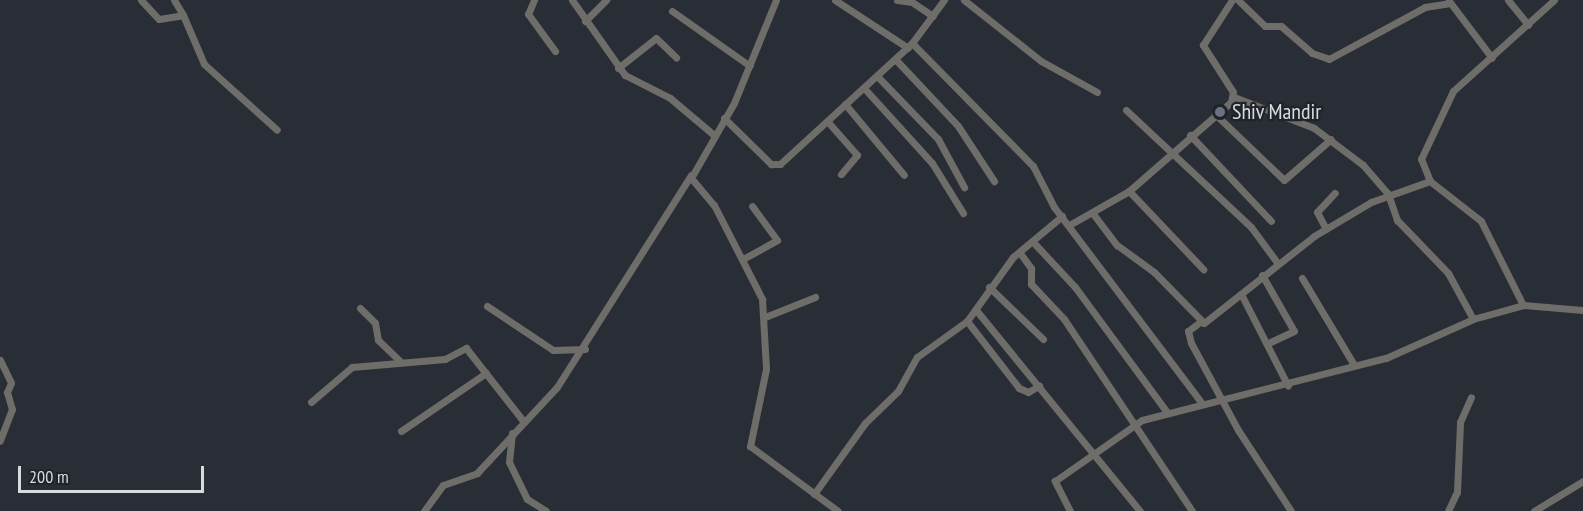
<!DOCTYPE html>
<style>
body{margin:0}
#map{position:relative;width:1583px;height:511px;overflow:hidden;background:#292d35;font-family:"PT Sans Narrow",sans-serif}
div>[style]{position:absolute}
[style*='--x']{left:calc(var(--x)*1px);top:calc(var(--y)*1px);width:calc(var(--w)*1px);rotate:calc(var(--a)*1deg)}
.street>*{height:7px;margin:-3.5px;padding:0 3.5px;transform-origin:3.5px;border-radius:3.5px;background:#6f6d69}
.dots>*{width:16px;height:16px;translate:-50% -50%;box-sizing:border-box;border:3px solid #20232a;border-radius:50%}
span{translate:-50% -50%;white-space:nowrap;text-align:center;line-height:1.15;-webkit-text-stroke:4.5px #20232a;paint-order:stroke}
.poi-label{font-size:22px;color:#d7dadf}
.left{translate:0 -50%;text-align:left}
.scale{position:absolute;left:18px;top:466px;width:186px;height:27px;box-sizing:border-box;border:3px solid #d7dadf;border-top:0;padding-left:8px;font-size:18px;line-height:21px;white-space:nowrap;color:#d7dadf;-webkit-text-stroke:4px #20232a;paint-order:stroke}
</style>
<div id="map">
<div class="street">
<div style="--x:141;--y:0;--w:26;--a:47"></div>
<div style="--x:159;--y:19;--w:24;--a:-9"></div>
<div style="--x:183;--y:15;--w:53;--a:66.8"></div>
<div style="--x:204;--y:64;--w:98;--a:42.1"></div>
<div style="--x:174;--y:0;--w:17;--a:59"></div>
<div style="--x:534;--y:0;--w:15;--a:113"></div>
<div style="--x:528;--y:14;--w:46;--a:53.9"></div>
<div style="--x:572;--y:0;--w:92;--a:54.8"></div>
<div style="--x:625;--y:75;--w:51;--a:27.1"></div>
<div style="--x:670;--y:98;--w:57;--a:40.1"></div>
<div style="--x:776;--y:0;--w:111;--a:112.2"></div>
<div style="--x:734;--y:103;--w:86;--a:119.8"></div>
<div style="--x:691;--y:178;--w:35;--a:50"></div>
<div style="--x:714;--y:205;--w:106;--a:62.9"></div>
<div style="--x:762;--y:299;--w:70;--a:86.7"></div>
<div style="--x:766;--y:369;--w:79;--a:101.7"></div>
<div style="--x:750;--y:446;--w:109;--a:36.5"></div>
<div style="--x:835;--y:0;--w:87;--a:33.3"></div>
<div style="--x:897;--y:0;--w:15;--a:8"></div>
<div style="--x:912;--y:2;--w:25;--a:34"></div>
<div style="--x:944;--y:0;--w:54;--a:126.7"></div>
<div style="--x:912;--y:43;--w:173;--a:45.5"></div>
<div style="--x:1033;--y:166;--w:46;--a:62.9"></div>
<div style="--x:1054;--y:207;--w:244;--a:53"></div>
<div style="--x:964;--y:0;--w:98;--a:38.4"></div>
<div style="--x:1041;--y:61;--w:64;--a:29"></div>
<div style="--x:1238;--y:0;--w:37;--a:44"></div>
<div style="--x:1265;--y:26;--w:16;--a:0"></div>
<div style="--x:1281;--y:26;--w:41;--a:41.1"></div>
<div style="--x:1312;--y:53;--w:18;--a:19"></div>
<div style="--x:1329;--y:59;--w:109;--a:-28.4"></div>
<div style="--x:1425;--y:7;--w:24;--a:-9"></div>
<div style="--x:1508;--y:0;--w:32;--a:51"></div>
<div style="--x:1449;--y:1;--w:71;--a:53"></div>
<div style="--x:672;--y:11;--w:95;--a:35.2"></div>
<div style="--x:585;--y:21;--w:30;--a:-45"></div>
<div style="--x:897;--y:61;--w:89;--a:46.8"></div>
<div style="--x:958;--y:126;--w:66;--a:56.8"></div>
<div style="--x:618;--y:68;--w:48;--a:-38.3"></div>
<div style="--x:656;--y:38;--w:28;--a:44"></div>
<div style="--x:879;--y:78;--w:85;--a:46"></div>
<div style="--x:938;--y:139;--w:55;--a:61.6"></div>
<div style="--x:864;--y:88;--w:101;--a:47.8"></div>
<div style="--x:932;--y:163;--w:59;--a:58.2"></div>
<div style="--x:1234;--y:97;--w:86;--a:21.2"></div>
<div style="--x:1314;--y:128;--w:61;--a:37.1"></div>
<div style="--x:1363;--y:165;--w:38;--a:49"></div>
<div style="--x:1388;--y:194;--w:28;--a:71"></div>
<div style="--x:1397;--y:220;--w:74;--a:46.1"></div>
<div style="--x:1448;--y:273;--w:52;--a:61.5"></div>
<div style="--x:845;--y:104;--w:92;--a:50.3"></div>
<div style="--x:1126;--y:110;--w:171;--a:43.1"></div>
<div style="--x:1251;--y:227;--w:42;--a:53.7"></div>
<div style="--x:1215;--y:114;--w:95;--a:43.7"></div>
<div style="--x:1284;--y:180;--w:62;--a:-41.1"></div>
<div style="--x:724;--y:118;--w:66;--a:44.4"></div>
<div style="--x:771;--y:164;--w:9;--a:0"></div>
<div style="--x:780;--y:164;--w:179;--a:-42.5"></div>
<div style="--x:828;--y:122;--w:44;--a:48.7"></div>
<div style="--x:857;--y:155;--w:25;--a:130"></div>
<div style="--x:1190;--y:135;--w:118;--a:46.7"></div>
<div style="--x:1129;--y:191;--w:108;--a:46.5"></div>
<div style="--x:1094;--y:215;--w:38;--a:53"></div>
<div style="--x:1117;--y:245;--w:46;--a:36.1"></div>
<div style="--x:1154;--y:272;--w:71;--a:45.6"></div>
<div style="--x:1204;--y:323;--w:140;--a:-38.3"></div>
<div style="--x:1314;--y:236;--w:66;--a:-30.8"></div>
<div style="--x:1371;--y:202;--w:63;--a:-19.6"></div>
<div style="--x:1071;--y:224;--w:67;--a:-29.6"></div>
<div style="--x:1129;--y:191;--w:135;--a:-41.1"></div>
<div style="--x:1231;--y:102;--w:10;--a:-79"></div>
<div style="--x:1233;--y:92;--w:56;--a:-122.6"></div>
<div style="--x:1203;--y:45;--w:54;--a:-57.2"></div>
<div style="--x:1326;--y:229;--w:19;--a:-118"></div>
<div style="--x:1317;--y:212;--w:26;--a:-47"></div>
<div style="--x:1033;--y:242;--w:62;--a:47"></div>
<div style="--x:1075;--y:287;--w:154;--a:53.7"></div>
<div style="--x:1020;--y:253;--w:19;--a:54"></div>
<div style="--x:1031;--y:268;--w:16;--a:90"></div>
<div style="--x:1031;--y:284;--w:48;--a:46.7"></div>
<div style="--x:1064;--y:319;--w:231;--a:56.3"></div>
<div style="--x:743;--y:259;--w:39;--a:-29"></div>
<div style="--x:777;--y:240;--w:42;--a:-126.3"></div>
<div style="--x:1262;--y:275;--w:64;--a:60.3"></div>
<div style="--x:1294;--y:331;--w:26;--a:155"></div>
<div style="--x:1302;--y:278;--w:101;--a:59.1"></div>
<div style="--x:989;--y:287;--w:75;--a:43.9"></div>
<div style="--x:1241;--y:294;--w:103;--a:62.9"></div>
<div style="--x:1523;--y:305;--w:94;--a:-116.6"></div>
<div style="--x:1481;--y:221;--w:65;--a:-141.9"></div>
<div style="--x:1430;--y:181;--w:24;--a:-112"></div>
<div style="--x:1421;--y:159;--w:75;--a:-64.8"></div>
<div style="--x:1453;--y:91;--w:136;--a:-42"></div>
<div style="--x:487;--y:306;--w:79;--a:33.7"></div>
<div style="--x:553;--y:350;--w:32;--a:-2"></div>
<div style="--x:360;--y:308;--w:21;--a:45"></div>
<div style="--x:375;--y:323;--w:17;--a:80"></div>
<div style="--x:378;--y:340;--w:30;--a:44"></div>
<div style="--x:976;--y:310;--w:259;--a:50.8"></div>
<div style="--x:765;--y:317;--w:54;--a:-21.8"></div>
<div style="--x:967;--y:321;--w:85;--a:52.2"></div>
<div style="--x:1019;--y:388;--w:10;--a:24"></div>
<div style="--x:1028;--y:392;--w:13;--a:-29"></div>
<div style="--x:1200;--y:322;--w:15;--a:143"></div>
<div style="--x:1188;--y:331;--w:12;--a:76"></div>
<div style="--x:1191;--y:343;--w:99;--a:61.6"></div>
<div style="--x:1238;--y:430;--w:97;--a:56.8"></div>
<div style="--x:0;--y:360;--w:25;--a:64"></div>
<div style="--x:11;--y:383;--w:10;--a:114"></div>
<div style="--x:7;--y:392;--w:18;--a:74"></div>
<div style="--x:12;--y:409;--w:34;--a:111"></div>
<div style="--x:311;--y:402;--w:54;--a:-40.5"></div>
<div style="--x:352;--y:367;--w:93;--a:-4.9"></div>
<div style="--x:445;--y:359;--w:24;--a:-28"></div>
<div style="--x:466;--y:348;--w:94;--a:51.9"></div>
<div style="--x:401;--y:431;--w:103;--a:-34.3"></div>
<div style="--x:512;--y:433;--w:29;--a:96"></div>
<div style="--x:509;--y:462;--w:41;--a:64.1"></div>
<div style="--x:527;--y:499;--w:22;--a:32"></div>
<div style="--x:814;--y:494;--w:87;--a:-54.3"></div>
<div style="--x:865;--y:423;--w:46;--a:-44.1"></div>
<div style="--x:898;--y:391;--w:39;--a:-61"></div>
<div style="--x:917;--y:357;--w:62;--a:-35.8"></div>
<div style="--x:967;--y:321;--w:79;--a:-54.3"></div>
<div style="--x:1013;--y:257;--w:64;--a:-39.9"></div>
<div style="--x:424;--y:511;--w:32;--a:-54"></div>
<div style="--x:443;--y:485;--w:36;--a:-19"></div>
<div style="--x:477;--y:473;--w:117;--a:-47.1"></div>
<div style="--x:557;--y:387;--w:251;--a:-57.7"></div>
<div style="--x:1070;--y:511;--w:34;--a:-117"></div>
<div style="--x:1055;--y:481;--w:106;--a:-35"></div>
<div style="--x:1142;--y:420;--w:252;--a:-14.3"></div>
<div style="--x:1386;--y:358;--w:95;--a:-24.1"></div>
<div style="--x:1473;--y:319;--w:52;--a:-15.6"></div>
<div style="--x:1523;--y:305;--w:60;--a:4.8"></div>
<div style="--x:1448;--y:511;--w:21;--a:-65"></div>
<div style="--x:1457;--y:492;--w:70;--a:-87.5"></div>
<div style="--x:1460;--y:422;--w:27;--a:-66"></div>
<div style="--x:1534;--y:511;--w:57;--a:-31.5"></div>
</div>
<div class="dots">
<div style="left:1220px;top:112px;background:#6b7280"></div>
</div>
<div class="poi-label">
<span class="left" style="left:1232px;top:112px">Shiv Mandir</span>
</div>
<div class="scale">200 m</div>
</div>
